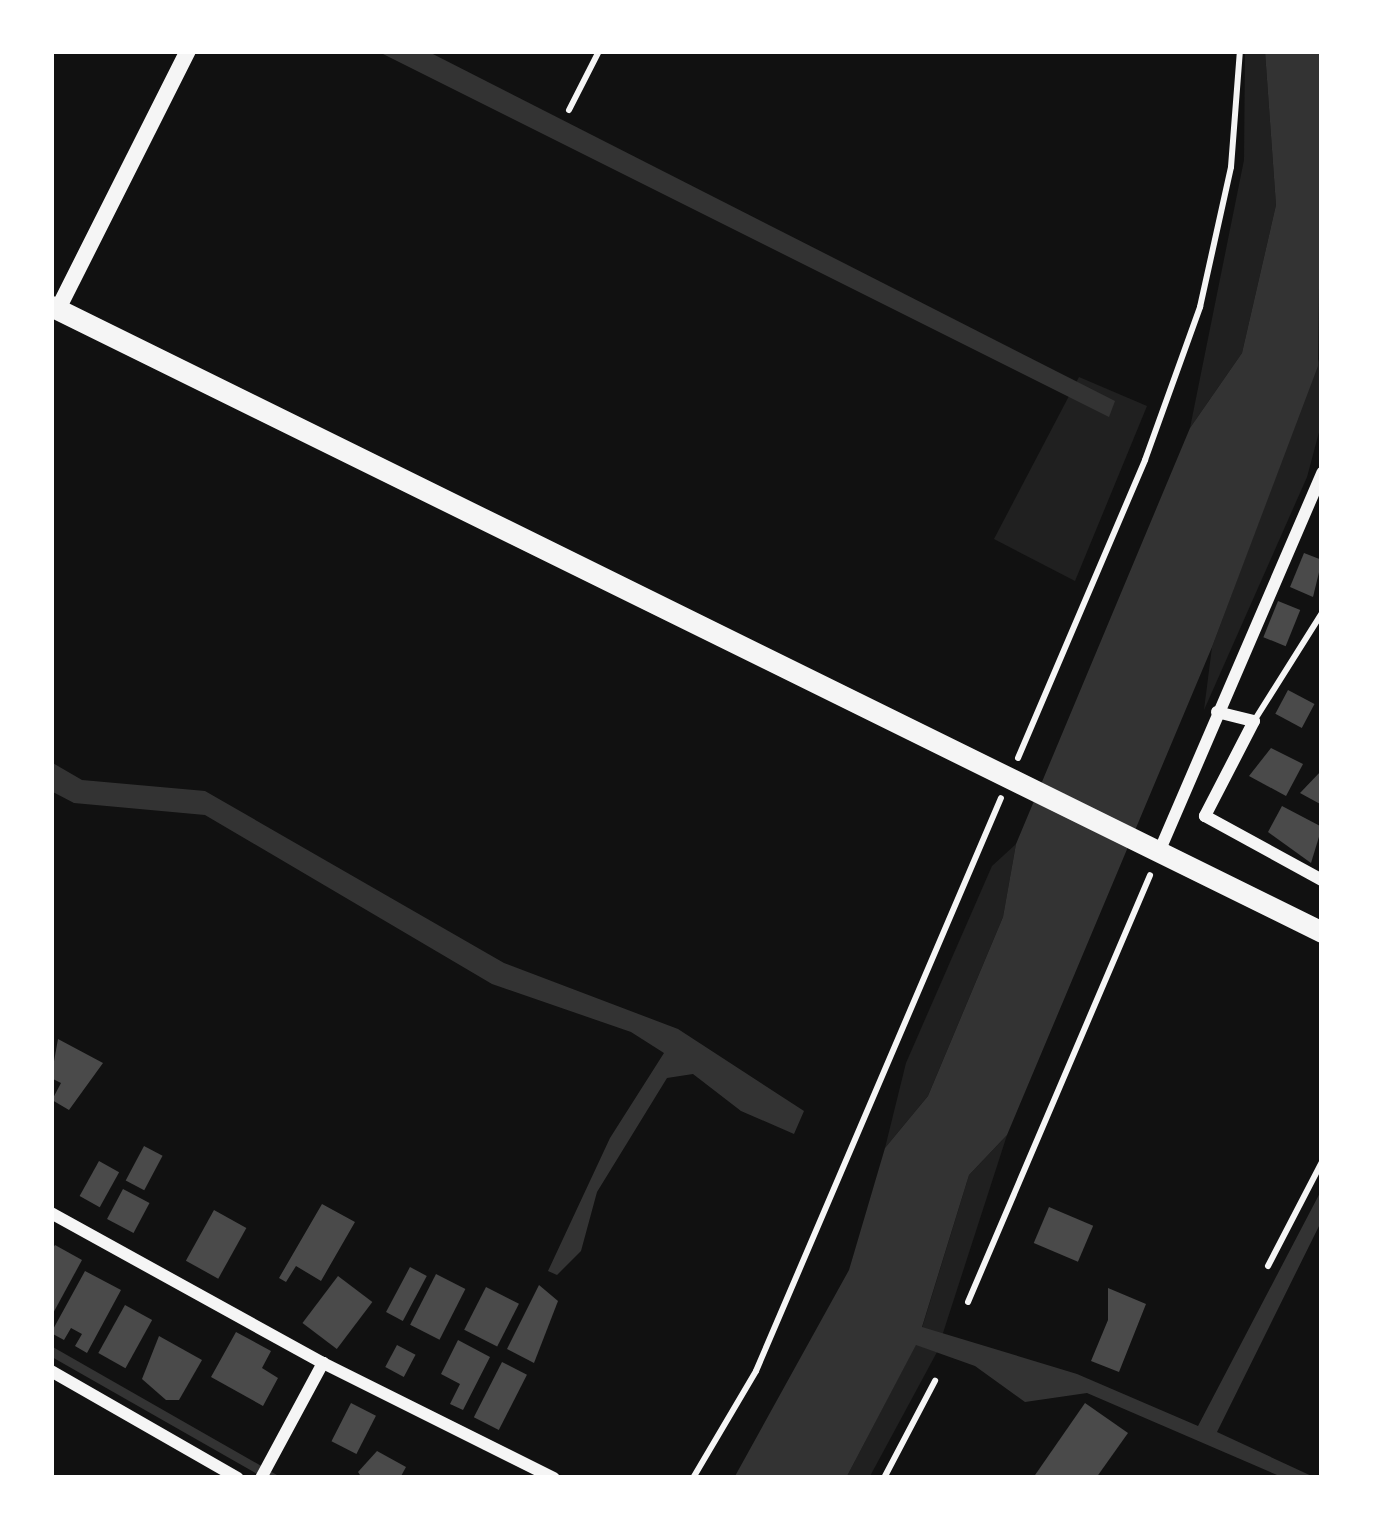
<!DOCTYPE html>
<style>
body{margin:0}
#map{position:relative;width:1373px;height:1529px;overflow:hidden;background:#111;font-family:"Fira Sans Condensed",sans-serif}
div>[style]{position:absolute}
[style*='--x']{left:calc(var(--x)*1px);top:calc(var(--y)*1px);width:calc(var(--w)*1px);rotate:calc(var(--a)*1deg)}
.green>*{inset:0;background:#202020}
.water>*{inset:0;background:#333}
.stream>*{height:9px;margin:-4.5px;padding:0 4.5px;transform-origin:4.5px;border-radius:4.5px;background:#333}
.building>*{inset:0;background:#4a4a4a;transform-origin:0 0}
.path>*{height:6px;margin:-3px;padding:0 3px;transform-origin:3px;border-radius:3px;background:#f5f5f5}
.service>*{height:6px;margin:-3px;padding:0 3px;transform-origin:3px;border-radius:3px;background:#f5f5f5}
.minor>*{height:12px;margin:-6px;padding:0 6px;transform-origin:6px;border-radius:6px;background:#f5f5f5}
.tertiary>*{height:16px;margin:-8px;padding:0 8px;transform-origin:8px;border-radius:8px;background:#f5f5f5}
.primary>*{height:21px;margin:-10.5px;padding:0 10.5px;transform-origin:10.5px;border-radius:10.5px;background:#f5f5f5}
span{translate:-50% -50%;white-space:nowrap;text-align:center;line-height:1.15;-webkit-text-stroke:9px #fff;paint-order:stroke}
.frame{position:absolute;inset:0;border:54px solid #fff;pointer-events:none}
</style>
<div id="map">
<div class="green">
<div style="clip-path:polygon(1245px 51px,1265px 51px,1276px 205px,1242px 353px,1190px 428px,1244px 160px)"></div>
<div style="clip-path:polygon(1322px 351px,1322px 421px,1307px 477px,1204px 710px,1212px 647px)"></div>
<div style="clip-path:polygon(1079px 377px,1147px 406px,1075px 581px,994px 539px)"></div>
<div style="clip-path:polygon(1016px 844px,1003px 917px,928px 1096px,885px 1148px,906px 1063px,992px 866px)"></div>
<div style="clip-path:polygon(1007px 1135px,942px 1336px,922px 1328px,969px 1175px)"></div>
<div style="clip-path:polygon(916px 1344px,937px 1352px,869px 1478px,846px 1478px)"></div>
</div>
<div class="water">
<div style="clip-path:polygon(377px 51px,427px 51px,1115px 401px,1109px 417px)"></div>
<div style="clip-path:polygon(1265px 51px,1322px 51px,1318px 366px,1212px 647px,1007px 1135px,969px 1175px,922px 1327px,1077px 1374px,1198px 1426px,1322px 1189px,1322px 1220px,1217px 1432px,1316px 1478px,1284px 1478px,1087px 1393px,1025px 1402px,975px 1366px,916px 1345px,846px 1478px,734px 1478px,849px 1270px,885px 1148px,928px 1096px,1003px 917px,1016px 844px,1190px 428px,1242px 353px,1276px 205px)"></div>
<div style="clip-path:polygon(51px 762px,82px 780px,205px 791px,504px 963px,678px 1029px,804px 1111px,794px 1134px,741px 1111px,693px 1074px,667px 1078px,597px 1192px,581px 1251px,557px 1275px,548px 1271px,610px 1138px,664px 1053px,631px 1032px,492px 984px,205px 815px,74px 803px,51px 791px)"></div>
</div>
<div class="stream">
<div style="--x:51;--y:1351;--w:257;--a:29.7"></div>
</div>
<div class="building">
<div style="clip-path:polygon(1304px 553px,1322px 560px,1313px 597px,1290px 587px)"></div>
<div style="left:1278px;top:601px;width:24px;height:39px;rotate:22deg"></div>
<div style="left:1288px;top:690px;width:30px;height:27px;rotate:28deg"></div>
<div style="clip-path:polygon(1271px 748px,1303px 764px,1286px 796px,1249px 776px)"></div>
<div style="clip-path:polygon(1322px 770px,1322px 805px,1300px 793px)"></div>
<div style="clip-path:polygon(1282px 806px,1322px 827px,1311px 863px,1268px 832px)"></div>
<div style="clip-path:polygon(58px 1039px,103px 1063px,69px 1110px,52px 1100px,61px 1083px,51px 1078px)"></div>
<div style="left:144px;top:1146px;width:21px;height:39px;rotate:28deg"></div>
<div style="left:99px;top:1161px;width:23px;height:40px;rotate:29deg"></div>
<div style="left:123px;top:1189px;width:30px;height:34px;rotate:28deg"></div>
<div style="clip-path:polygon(322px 1204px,355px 1222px,321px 1281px,296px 1266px,286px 1282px,279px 1278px)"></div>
<div style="left:1049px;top:1207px;width:48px;height:39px;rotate:23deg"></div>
<div style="left:214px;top:1210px;width:37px;height:58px;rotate:29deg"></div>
<div style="clip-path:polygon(55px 1245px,82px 1260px,51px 1317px,51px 1251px)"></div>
<div style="left:410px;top:1267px;width:19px;height:51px;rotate:28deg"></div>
<div style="clip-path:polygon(85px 1271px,121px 1290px,87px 1353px,75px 1346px,82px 1334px,71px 1328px,64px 1340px,51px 1333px)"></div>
<div style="left:436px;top:1274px;width:33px;height:57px;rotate:27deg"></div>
<div style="left:338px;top:1276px;width:43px;height:59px;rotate:37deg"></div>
<div style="clip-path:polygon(539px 1285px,558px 1301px,534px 1363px,507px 1349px)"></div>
<div style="left:486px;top:1287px;width:37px;height:48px;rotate:27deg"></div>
<div style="clip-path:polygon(1108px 1288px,1146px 1304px,1119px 1372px,1091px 1361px,1108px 1320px)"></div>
<div style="left:125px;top:1305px;width:31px;height:55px;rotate:29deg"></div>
<div style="clip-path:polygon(236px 1332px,271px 1351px,262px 1368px,278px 1378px,263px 1406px,211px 1377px)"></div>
<div style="clip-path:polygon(159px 1336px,202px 1360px,179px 1400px,166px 1400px,142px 1379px)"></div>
<div style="clip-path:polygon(458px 1340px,490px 1357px,463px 1410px,450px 1404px,460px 1384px,441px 1374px)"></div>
<div style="left:397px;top:1345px;width:21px;height:25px;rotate:28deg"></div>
<div style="left:502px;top:1362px;width:28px;height:62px;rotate:27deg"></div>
<div style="left:351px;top:1403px;width:28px;height:43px;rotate:27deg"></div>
<div style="clip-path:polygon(1085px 1403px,1128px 1433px,1096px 1478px,1033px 1478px)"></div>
<div style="clip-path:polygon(377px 1451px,406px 1467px,400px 1478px,362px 1478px,358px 1472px)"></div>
</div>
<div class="path">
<div style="--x:569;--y:110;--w:66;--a:-63"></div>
<div style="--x:1018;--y:758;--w:324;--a:-66.9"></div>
<div style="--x:1145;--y:460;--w:163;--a:-70.2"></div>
<div style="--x:1200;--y:307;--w:143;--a:-77.5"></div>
<div style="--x:1231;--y:167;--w:116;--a:-85.6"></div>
<div style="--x:968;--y:1302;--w:464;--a:-66.9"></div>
<div style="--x:693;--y:1478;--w:124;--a:-59.5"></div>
<div style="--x:756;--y:1371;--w:623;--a:-66.85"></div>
<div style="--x:884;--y:1478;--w:110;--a:-62.3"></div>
</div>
<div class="service">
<div style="--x:1254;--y:721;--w:128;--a:-57.8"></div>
<div style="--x:1268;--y:1266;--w:117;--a:-62.6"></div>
</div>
<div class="minor">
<div style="--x:1217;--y:712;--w:38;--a:14"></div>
<div style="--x:1254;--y:721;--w:107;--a:117.3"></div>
<div style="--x:1205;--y:816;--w:133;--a:28.7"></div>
<div style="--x:1159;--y:852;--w:413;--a:-66.7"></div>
<div style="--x:51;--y:1213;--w:311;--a:28.9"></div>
<div style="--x:323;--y:1363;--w:258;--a:26.5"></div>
<div style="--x:51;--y:1371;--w:215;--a:29.8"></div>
<div style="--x:261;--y:1478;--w:131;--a:-61.7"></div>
</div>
<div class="tertiary">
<div style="--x:58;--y:309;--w:289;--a:-63.3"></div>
</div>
<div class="primary">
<div style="--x:51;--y:306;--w:1417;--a:26.22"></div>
</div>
<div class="frame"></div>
</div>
